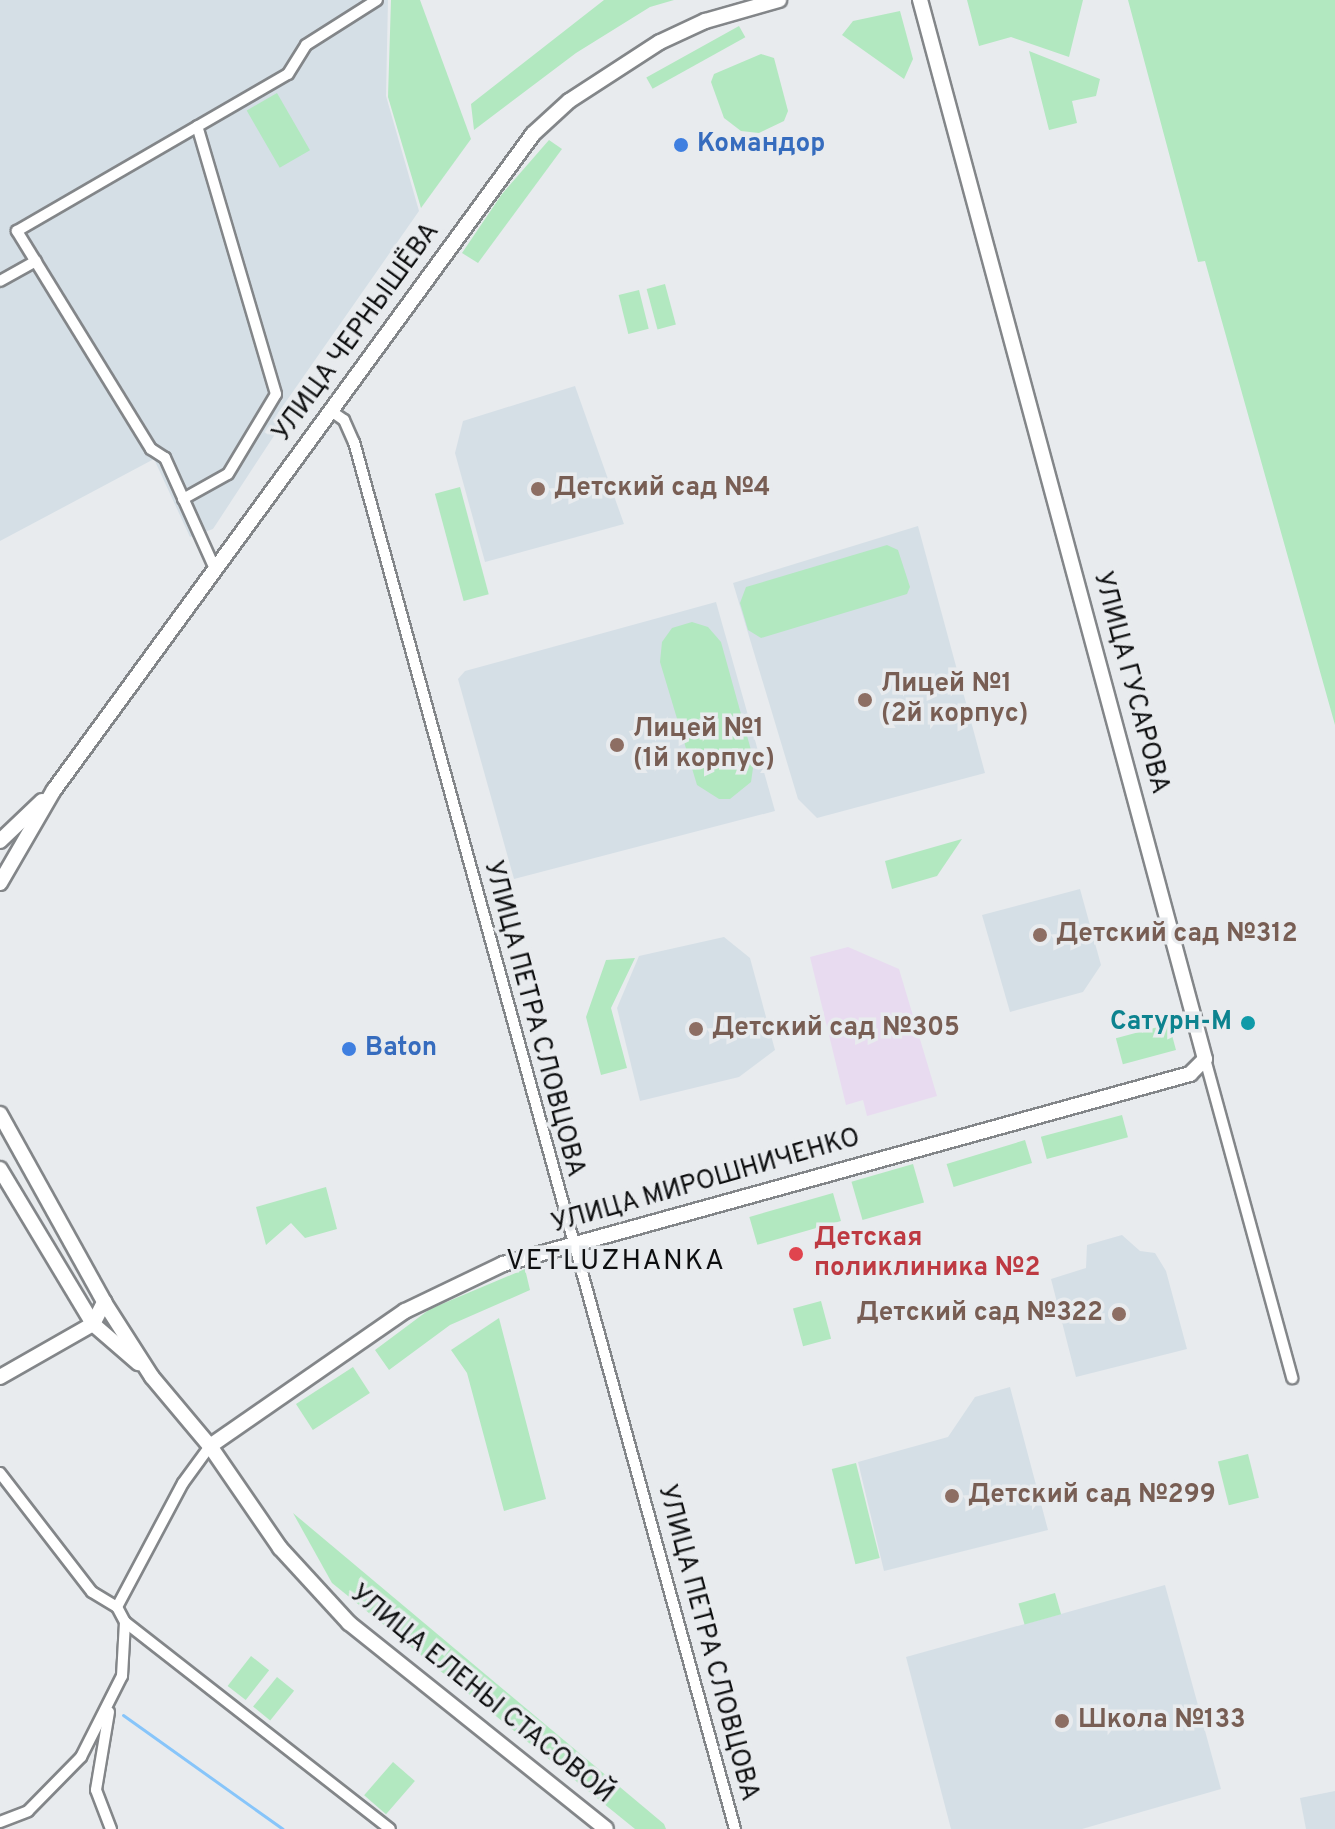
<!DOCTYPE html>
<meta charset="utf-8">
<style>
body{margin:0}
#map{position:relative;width:1335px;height:1829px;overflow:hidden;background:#e8ebee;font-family:Overpass,sans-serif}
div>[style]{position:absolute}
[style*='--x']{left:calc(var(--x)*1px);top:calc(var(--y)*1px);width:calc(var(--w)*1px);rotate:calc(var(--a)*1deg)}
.commercial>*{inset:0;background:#e8dbf0}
.built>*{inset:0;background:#d5dfe6}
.green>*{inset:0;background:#b2e8c0;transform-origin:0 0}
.stream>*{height:3px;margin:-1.5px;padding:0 1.5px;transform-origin:1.5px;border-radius:1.5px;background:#87c5fa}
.roads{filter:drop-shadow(2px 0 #838689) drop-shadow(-2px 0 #838689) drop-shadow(0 2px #838689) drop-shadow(0 -2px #838689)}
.street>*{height:10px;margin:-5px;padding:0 5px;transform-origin:5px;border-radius:5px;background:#fff}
.secondary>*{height:14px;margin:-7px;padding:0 7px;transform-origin:7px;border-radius:7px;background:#fff}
.dots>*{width:22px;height:22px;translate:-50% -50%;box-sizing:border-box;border:4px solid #e8ebee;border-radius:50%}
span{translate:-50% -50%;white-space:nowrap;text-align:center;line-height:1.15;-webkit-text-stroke:7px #e8ebee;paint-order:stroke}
.shop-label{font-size:26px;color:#366cbe;font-weight:700}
.left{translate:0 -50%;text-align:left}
.street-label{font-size:26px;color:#0e0f10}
.education-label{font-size:26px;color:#785e54;font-weight:700}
.right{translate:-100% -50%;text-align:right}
.culture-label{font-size:26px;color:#0d838f;font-weight:700}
.health-label{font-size:26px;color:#be3a42;font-weight:700}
.neighbourhood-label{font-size:28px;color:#0e0f10;letter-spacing:2px}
</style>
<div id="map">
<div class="commercial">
<div style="clip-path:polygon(848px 947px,899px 969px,937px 1096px,867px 1116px,863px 1100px,846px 1105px,810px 957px)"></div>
</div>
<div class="built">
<div style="clip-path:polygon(0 0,388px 0,386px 96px,419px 211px,278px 413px,285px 419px,213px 529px,190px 537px,154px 459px,0 541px)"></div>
<div style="clip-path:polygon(575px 386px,624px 524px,485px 562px,455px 453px,463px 421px)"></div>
<div style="clip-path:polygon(918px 526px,985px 773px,817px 818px,798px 799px,733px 583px)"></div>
<div style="clip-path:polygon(716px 602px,775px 811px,514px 879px,458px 679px,465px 671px)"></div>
<div style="clip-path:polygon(1080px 889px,1101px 965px,1083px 992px,1010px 1012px,982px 915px)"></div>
<div style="clip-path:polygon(724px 937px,750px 958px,775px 1050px,739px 1077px,640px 1101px,617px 1008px,639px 956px)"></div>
<div style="clip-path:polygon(1122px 1235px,1140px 1251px,1155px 1253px,1166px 1271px,1187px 1349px,1076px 1377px,1051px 1279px,1086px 1268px,1087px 1245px)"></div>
<div style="clip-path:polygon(1010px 1387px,1048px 1530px,884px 1571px,858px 1462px,948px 1437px,975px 1397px)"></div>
<div style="clip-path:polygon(1165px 1585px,1221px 1789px,1082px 1829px,951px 1829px,906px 1657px)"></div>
<div style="clip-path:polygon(1335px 1791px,1335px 1829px,1306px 1829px,1300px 1798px)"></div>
</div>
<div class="green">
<div style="clip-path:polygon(391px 0,420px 0,471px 139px,421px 208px,388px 97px)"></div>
<div style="clip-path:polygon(604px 0,674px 0,650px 7px,576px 53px,474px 130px,471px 104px)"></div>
<div style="clip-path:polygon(967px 0,1083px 0,1069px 57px,1011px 37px,979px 46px)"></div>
<div style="clip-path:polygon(1128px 0,1335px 0,1335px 725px,1205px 261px,1198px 262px)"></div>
<div style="clip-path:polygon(900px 11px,913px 59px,904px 79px,842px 35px,853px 21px)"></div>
<div style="left:739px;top:26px;width:13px;height:106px;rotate:61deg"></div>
<div style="clip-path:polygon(1029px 51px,1100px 79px,1096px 96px,1072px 101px,1077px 123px,1049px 130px)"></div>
<div style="clip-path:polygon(761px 54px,774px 58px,788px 111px,784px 121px,759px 133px,741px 131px,724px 118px,711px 82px,714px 74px)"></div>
<div style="left:277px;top:93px;width:66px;height:35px;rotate:60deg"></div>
<div style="clip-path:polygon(549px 140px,562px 149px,478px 263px,462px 253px,502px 194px)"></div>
<div style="left:665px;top:284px;width:42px;height:19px;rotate:75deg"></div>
<div style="left:639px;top:290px;width:40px;height:21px;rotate:76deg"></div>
<div style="left:460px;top:487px;width:111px;height:26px;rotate:75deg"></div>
<div style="clip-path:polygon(887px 545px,898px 550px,910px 587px,907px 594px,761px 638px,748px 630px,740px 603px,746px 587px)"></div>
<div style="clip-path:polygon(692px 622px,708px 627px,721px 642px,754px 761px,751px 782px,730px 799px,719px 799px,697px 785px,660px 662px,662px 642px,672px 628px)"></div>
<div style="clip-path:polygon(962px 839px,937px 876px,892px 889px,885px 861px)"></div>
<div style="clip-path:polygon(635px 958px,611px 1008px,627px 1068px,601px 1075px,586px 1017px,606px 960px)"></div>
<div style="left:1169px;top:1024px;width:27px;height:55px;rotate:75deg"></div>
<div style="left:1122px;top:1115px;width:23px;height:84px;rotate:75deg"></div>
<div style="left:1025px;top:1140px;width:24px;height:82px;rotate:73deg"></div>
<div style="left:913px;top:1164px;width:40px;height:64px;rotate:74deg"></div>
<div style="clip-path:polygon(326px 1187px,337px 1229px,305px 1238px,291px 1223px,266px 1245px,256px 1207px)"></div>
<div style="left:833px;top:1193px;width:29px;height:87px;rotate:74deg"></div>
<div style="clip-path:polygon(525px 1269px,530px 1290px,450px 1325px,389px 1370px,375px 1350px,430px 1309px)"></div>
<div style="left:821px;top:1301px;width:39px;height:29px;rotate:75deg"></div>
<div style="clip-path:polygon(499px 1318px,546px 1499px,504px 1511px,467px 1373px,451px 1350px)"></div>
<div style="left:353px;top:1367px;width:31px;height:68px;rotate:57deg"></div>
<div style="left:1248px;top:1454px;width:45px;height:31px;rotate:76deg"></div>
<div style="left:856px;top:1463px;width:98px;height:25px;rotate:76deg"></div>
<div style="clip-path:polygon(293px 1513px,664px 1824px,666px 1829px,635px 1829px,332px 1583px)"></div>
<div style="left:1055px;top:1593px;width:22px;height:38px;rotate:74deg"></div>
<div style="left:251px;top:1656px;width:23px;height:38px;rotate:38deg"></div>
<div style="left:277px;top:1677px;width:22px;height:38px;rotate:39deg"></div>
<div style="left:393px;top:1762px;width:29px;height:44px;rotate:41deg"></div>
</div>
<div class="stream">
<div style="--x:123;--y:1715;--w:196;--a:35.5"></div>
</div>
<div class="roads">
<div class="street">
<div style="--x:0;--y:281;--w:41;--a:-29.1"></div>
<div style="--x:331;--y:411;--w:16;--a:35"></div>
<div style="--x:344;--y:420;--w:24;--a:66"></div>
<div style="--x:354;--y:442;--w:1438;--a:74.64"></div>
<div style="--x:183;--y:499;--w:51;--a:-29.1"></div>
<div style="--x:228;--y:474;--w:93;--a:-59"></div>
<div style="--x:276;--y:394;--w:279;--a:-106.4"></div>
<div style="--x:215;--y:569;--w:122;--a:-114.2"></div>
<div style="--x:165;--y:458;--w:17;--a:-147"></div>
<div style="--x:151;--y:449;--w:256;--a:-121.6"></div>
<div style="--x:17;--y:231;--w:313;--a:-30.1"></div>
<div style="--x:288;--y:74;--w:34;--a:-58"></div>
<div style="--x:306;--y:45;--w:84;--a:-32.4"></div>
<div style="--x:1205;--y:1059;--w:331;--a:74.7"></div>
<div style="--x:0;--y:1473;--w:150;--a:52.3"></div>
<div style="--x:92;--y:1592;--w:29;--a:31"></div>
<div style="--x:125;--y:1622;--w:336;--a:38"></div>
<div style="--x:109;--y:1712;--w:79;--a:99.5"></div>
<div style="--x:96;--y:1790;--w:42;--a:69"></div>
<div style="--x:0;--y:1822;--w:30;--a:-21"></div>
<div style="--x:28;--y:1811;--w:76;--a:-45.5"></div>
<div style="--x:81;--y:1757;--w:91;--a:-63.2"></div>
<div style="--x:122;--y:1676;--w:54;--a:-86.8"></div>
<div style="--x:125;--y:1622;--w:17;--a:-118"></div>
<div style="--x:117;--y:1607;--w:140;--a:-62"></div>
<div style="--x:183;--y:1483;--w:46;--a:-53.9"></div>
</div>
<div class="secondary">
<div style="--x:0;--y:841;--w:58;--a:-43.6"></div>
<div style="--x:0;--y:883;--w:108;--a:-59.9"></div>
<div style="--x:54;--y:790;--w:812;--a:-53.86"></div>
<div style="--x:533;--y:134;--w:49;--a:-42.5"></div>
<div style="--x:569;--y:101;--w:108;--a:-33"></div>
<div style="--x:660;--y:42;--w:50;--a:-25"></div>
<div style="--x:705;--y:21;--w:77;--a:-15.8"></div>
<div style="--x:0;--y:1114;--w:215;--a:61"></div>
<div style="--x:104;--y:1302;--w:89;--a:57.4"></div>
<div style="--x:152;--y:1377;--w:90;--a:50"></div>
<div style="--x:210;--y:1446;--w:124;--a:55.5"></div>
<div style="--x:280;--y:1548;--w:102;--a:47.4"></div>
<div style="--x:349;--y:1623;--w:329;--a:38.7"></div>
<div style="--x:0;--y:1169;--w:181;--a:59"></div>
<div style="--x:93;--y:1324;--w:60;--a:40.9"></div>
<div style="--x:0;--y:1377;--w:107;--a:-29.7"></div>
<div style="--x:93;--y:1324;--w:25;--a:-63"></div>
<div style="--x:210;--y:1446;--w:237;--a:-34.7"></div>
<div style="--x:405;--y:1311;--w:109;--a:-25.6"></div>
<div style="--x:503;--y:1264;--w:713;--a:-15.46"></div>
<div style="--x:1190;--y:1074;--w:21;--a:-45"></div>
<div style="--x:1205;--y:1059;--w:1097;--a:-105.06"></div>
</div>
</div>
<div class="dots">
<div style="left:681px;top:145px;background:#3f7fe0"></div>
<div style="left:538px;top:489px;background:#8d6e63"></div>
<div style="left:865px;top:700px;background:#8d6e63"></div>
<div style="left:617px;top:745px;background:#8d6e63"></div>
<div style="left:1040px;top:935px;background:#8d6e63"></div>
<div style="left:1248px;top:1023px;background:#0f9aa8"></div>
<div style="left:696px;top:1029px;background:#8d6e63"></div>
<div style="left:349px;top:1049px;background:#3f7fe0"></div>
<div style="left:796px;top:1254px;background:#e0444e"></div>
<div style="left:1119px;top:1314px;background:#8d6e63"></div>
<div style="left:952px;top:1496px;background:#8d6e63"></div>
<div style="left:1062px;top:1721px;background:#8d6e63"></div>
</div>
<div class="shop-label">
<span class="left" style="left:697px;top:145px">Командор</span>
<span class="left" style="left:365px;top:1049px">Baton</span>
</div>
<div class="street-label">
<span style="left:357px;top:333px;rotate:-54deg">УЛИЦА ЧЕРНЫШЁВА</span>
<span style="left:1130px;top:683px;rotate:75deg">УЛИЦА ГУСАРОВА</span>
<span style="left:533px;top:1019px;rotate:75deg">УЛИЦА ПЕТРА СЛОВЦОВА</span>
<span style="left:706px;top:1182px;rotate:-16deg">УЛИЦА МИРОШНИЧЕНКО</span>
<span style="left:707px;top:1643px;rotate:75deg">УЛИЦА ПЕТРА СЛОВЦОВА</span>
<span style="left:481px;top:1695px;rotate:39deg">УЛИЦА ЕЛЕНЫ СТАСОВОЙ</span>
</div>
<div class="education-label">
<span class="left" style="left:554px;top:489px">Детский сад №4</span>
<span class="left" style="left:881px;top:700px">Лицей №1<br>(2й корпус)</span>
<span class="left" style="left:633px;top:745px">Лицей №1<br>(1й корпус)</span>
<span class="left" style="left:1056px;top:935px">Детский сад №312</span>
<span class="left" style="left:712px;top:1029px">Детский сад №305</span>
<span class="right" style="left:1103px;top:1314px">Детский сад №322</span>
<span class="left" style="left:968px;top:1496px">Детский сад №299</span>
<span class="left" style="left:1078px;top:1721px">Школа №133</span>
</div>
<div class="culture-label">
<span class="right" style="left:1232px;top:1023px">Сатурн-М</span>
</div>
<div class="health-label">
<span class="left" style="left:814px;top:1254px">Детская<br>поликлиника №2</span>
</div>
<div class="neighbourhood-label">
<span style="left:616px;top:1262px">VETLUZHANKA</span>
</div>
</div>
